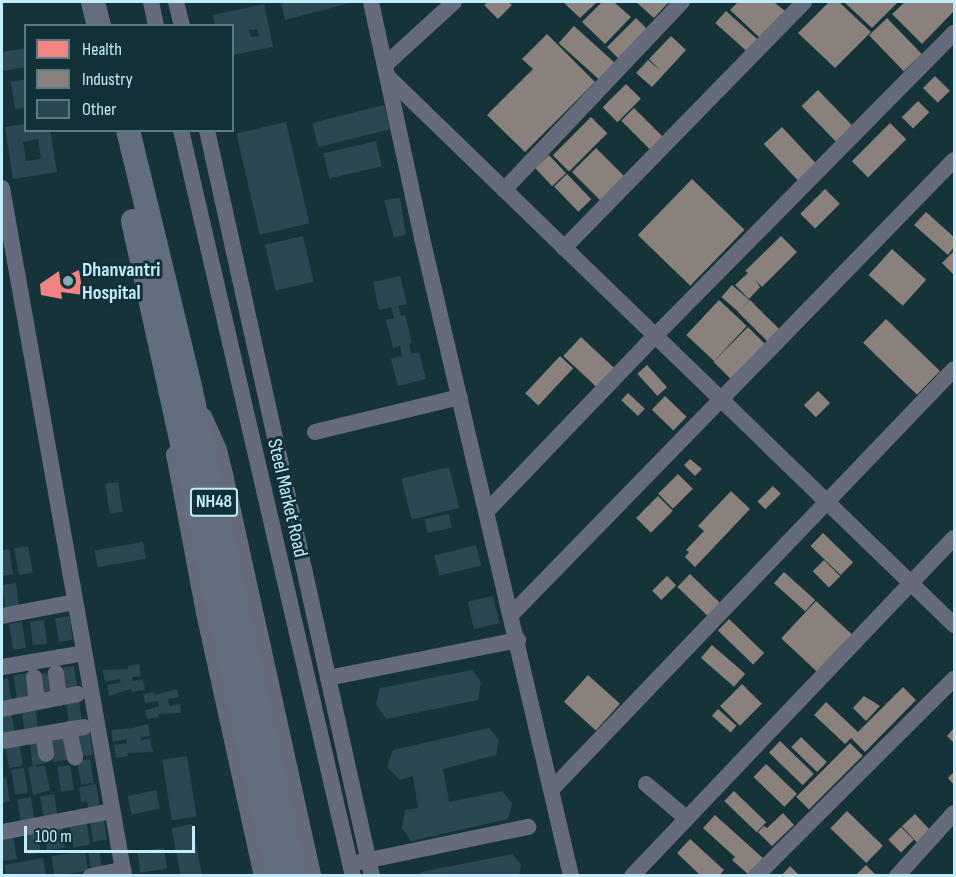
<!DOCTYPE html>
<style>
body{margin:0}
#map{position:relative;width:956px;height:877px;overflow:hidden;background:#16333a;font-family:"Sofia Sans Condensed",sans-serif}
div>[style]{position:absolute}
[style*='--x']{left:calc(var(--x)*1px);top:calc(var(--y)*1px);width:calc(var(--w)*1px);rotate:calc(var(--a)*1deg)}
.health>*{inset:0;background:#f28482}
.industry>*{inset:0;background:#8a817c;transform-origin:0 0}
.building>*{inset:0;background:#2b4752;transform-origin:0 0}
.minor>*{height:16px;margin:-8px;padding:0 8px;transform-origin:8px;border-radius:8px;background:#656b7b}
.highway>*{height:24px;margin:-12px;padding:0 12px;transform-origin:12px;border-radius:12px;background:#626e7e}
.dots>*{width:16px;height:16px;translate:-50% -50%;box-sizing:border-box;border:3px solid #133038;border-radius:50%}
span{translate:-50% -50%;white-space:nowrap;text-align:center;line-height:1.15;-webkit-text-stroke:6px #133038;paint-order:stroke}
.shield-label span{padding:2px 4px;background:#133038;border:2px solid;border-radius:4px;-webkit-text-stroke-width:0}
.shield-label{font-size:18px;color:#c2ecf9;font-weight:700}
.poi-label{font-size:20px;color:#c2ecf9;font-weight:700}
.left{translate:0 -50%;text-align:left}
.street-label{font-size:20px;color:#c2ecf9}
.frame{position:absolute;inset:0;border:3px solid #c2ecf9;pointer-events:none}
.legend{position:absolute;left:24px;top:24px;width:210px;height:108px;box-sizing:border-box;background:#133038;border:2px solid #597b85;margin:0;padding:8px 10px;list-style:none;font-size:18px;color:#c2ecf9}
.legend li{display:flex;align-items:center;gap:12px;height:30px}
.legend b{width:30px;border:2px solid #597b85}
.scale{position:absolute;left:24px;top:826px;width:171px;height:27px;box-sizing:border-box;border:3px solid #c2ecf9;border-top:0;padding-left:8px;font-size:18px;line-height:21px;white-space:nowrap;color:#c2ecf9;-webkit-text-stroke:4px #133038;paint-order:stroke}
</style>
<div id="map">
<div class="health">
<div style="clip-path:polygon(79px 270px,83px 295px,61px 292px,62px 299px,41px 295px,40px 284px,59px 271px,60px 279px)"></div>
</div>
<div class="industry">
<div style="clip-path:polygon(488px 2px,508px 2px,512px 5px,498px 19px,484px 5px)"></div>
<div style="clip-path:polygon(563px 2px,597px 2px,580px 18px)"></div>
<div style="clip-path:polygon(602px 2px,614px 2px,631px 17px,605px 44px,582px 22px)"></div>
<div style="clip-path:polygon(636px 2px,669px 2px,654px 18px)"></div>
<div style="clip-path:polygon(738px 2px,774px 2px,785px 11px,760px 38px,730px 10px)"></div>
<div style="clip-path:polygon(829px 2px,839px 2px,871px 32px,835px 68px,798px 33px)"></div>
<div style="clip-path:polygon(844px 2px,898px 2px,872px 28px)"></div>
<div style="clip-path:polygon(905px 2px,954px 2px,954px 11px,922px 44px,892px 14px)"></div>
<div style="left:726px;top:11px;width:43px;height:16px;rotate:42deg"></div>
<div style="left:636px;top:18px;width:17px;height:41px;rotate:45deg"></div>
<div style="left:887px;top:18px;width:50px;height:25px;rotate:46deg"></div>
<div style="left:574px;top:26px;width:54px;height:23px;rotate:42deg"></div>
<div style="clip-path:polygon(547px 34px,595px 82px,525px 152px,487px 115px,533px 69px,522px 59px)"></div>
<div style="clip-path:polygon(671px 36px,686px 50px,652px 87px,636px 73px,648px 60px,661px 71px,649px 59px)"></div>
<div style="left:935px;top:76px;width:21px;height:17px;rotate:45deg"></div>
<div style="left:626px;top:84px;width:21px;height:33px;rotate:45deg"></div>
<div style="left:818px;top:90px;width:50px;height:23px;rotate:46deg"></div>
<div style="left:918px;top:101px;width:16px;height:23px;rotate:45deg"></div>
<div style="left:634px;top:108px;width:41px;height:18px;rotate:45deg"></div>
<div style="left:591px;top:117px;width:23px;height:54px;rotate:45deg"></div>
<div style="left:890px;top:123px;width:23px;height:54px;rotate:45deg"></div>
<div style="left:782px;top:127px;width:50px;height:25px;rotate:47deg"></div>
<div style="left:596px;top:148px;width:41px;height:34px;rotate:45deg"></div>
<div style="left:549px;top:155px;width:25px;height:19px;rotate:47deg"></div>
<div style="left:567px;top:174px;width:35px;height:18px;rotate:46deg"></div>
<div style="left:692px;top:179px;width:73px;height:78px;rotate:44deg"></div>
<div style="left:825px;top:189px;width:21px;height:35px;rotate:45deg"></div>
<div style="clip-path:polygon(926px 212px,954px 237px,954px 247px,948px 255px,914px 225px)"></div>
<div style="clip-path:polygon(781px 236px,797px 252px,762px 287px,755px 280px,760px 287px,749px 299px,735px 285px,748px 273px,745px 271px)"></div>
<div style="left:892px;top:249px;width:46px;height:35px;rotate:42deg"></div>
<div style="clip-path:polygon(954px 251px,954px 275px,942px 263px)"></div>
<div style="left:732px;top:285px;width:23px;height:16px;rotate:41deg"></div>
<div style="left:719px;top:300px;width:38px;height:48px;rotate:43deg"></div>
<div style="left:750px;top:300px;width:44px;height:17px;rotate:45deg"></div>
<div style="left:886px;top:319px;width:75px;height:33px;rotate:44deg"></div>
<div style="left:748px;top:327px;width:24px;height:49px;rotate:45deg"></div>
<div style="left:581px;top:337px;width:48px;height:26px;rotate:43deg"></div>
<div style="left:560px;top:356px;width:18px;height:51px;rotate:43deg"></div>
<div style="left:647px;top:365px;width:30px;height:13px;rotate:48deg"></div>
<div style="left:818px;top:391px;width:17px;height:20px;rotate:45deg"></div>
<div style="left:628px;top:393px;width:23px;height:10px;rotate:43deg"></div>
<div style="left:665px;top:396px;width:30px;height:19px;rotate:44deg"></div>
<div style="clip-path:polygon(690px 459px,702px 469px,695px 476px,684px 465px)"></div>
<div style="left:678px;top:474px;width:21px;height:28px;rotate:45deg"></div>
<div style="left:773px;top:486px;width:11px;height:22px;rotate:45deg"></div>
<div style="clip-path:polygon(731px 491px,750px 509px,695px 567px,685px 557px,689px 552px,686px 550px,704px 531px,698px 526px)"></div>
<div style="left:658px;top:496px;width:21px;height:31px;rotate:45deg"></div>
<div style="left:823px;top:533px;width:42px;height:18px;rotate:44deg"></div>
<div style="left:824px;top:560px;width:23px;height:16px;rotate:45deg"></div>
<div style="left:784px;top:572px;width:42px;height:15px;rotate:42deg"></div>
<div style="left:690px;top:574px;width:43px;height:18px;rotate:44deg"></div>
<div style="left:667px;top:576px;width:13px;height:21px;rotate:45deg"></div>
<div style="left:816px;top:601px;width:50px;height:51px;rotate:43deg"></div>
<div style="left:729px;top:619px;width:49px;height:16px;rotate:44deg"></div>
<div style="left:712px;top:645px;width:44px;height:17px;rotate:41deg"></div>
<div style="left:588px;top:675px;width:43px;height:36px;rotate:42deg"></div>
<div style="left:742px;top:684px;width:28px;height:31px;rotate:45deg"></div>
<div style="clip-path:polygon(903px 687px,916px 700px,865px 752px,851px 738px,845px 744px,814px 715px,826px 702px,858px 732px)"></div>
<div style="clip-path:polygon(864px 696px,880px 706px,866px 721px,853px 708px)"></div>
<div style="left:718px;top:709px;width:25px;height:9px;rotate:42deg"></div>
<div style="clip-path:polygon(954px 728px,954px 743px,947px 736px)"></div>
<div style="left:801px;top:737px;width:36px;height:14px;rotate:44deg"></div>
<div style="left:780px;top:741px;width:47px;height:16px;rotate:44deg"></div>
<div style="left:850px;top:743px;width:18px;height:76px;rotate:45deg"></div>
<div style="left:766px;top:764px;width:43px;height:18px;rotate:44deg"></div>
<div style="clip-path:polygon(954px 772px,954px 785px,948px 778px)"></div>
<div style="left:734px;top:791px;width:45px;height:14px;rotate:44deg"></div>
<div style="left:847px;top:811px;width:50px;height:24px;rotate:44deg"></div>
<div style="clip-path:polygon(783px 813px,794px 825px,772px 846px,758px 832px,764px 826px,767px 828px)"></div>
<div style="left:915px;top:814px;width:22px;height:18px;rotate:47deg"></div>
<div style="clip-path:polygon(715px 815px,764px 859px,749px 875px,732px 860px,735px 857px,703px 828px)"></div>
<div style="left:901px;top:827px;width:18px;height:18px;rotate:45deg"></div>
<div style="clip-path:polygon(690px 839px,724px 870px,719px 876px,701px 876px,677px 853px)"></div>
<div style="clip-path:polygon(866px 865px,877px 876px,855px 876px)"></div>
<div style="clip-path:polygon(790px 866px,800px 876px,781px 876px)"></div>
</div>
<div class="building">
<div style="clip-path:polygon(281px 2px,354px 2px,285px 20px)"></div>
<div style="clip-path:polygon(evenodd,264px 4px,273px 47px,232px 55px,232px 26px,215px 26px,213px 15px,264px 4px,257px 29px,259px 36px,251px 37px,249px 30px,257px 29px)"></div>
<div style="clip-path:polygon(26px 48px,26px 67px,2px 71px,2px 52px)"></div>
<div style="clip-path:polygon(26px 79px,26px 108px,15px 109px,11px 82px)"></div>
<div style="left:384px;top:105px;width:25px;height:74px;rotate:76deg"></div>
<div style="left:286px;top:122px;width:104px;height:51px;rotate:77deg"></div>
<div style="clip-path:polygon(evenodd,26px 124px,26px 130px,50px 130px,57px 172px,13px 179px,5px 127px,26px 124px,38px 139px,41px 159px,26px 161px,23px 142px,38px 139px)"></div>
<div style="left:376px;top:141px;width:26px;height:54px;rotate:77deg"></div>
<div style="clip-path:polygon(400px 198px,406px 235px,394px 237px,384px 200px)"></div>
<div style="left:303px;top:236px;width:47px;height:39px;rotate:77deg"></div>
<div style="clip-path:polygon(400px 276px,407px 304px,398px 306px,401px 316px,405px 315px,412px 343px,409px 344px,411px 354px,419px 352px,426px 379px,398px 386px,391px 359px,402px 356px,400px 346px,393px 348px,386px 320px,394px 318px,391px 307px,379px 310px,373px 282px)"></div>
<div style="left:449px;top:467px;width:42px;height:49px;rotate:76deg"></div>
<div style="left:118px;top:482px;width:30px;height:13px;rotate:81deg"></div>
<div style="left:449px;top:514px;width:14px;height:25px;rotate:78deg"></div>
<div style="left:143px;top:542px;width:17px;height:49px;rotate:80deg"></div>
<div style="left:476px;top:545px;width:21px;height:43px;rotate:76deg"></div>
<div style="left:28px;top:546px;width:27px;height:14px;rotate:80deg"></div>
<div style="clip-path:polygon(9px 549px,13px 574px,2px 576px,2px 550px)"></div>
<div style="left:16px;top:583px;width:24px;height:14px;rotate:83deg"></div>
<div style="left:493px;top:596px;width:28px;height:26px;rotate:77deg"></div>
<div style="left:69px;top:616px;width:24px;height:14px;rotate:81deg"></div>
<div style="left:44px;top:620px;width:24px;height:14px;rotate:83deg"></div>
<div style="left:22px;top:622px;width:26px;height:13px;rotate:81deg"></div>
<div style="clip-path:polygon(139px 664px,141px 676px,132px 677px,133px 681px,143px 679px,145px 690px,132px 692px,131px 689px,109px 696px,107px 685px,121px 683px,120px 679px,105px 682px,103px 670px,128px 669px,128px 666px)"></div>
<div style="left:74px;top:666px;width:25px;height:11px;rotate:81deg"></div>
<div style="clip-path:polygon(472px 670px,481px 682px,478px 700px,386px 719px,376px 704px,380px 688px)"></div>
<div style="left:51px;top:672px;width:23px;height:15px;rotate:80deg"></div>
<div style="left:27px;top:673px;width:26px;height:14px;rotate:81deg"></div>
<div style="clip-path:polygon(8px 678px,12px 703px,2px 704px,2px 679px)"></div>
<div style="clip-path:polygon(177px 689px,179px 697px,168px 699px,169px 706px,180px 704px,181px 713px,158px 714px,159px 717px,147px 719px,145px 710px,159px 707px,158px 701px,145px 703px,143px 694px,154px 692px,155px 695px)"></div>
<div style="left:78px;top:696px;width:26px;height:13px;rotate:81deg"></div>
<div style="left:35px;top:706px;width:24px;height:14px;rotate:81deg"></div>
<div style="clip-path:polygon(11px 710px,15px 734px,2px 737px,2px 711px)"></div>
<div style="clip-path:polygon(148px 724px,150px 736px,141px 737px,141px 740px,150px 739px,153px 752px,127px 753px,128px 756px,116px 758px,114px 745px,127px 743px,126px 739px,113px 742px,111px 730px,133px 728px)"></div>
<div style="clip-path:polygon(489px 728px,499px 740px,496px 755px,443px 769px,449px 802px,502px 791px,512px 803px,508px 819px,411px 841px,402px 828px,405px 810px,418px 808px,413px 776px,400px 780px,387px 767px,393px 750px)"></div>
<div style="left:89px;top:730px;width:25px;height:15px;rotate:81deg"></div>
<div style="left:64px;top:735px;width:25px;height:15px;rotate:81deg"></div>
<div style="clip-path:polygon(42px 738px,46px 763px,36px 765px,36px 767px,45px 766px,50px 790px,33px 795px,28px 767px,33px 766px,29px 740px)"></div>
<div style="left:19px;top:742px;width:24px;height:14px;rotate:81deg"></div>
<div style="left:187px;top:756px;width:61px;height:25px;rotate:81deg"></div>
<div style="left:90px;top:759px;width:24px;height:13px;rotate:81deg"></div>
<div style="left:70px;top:765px;width:25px;height:13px;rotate:81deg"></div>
<div style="left:24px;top:768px;width:25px;height:13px;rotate:81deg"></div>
<div style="clip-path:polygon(6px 777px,10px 801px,2px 803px,2px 778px)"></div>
<div style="clip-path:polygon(96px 784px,100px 810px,89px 812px,87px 801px,81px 802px,79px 787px)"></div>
<div style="left:156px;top:790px;width:19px;height:29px;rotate:78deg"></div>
<div style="left:54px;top:794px;width:25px;height:14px;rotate:81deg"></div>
<div style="left:31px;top:797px;width:25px;height:14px;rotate:81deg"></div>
<div style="left:86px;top:819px;width:26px;height:17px;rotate:81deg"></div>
<div style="left:104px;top:819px;width:21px;height:14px;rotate:82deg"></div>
<div style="left:192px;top:824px;width:53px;height:21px;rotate:79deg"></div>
<div style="left:62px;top:825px;width:23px;height:18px;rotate:83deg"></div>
<div style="left:37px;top:829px;width:24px;height:14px;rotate:81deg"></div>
<div style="clip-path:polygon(13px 835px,17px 859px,2px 861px,2px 837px)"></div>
<div style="left:164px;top:848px;width:21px;height:27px;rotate:82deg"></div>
<div style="left:99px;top:850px;width:19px;height:11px;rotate:81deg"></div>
<div style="left:85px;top:851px;width:20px;height:34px;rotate:81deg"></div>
<div style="clip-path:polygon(512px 854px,521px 865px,519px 876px,420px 876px,421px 872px)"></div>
<div style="clip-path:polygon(43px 858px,46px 876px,6px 876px,4px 865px)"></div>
</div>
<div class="minor">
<div style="--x:151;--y:2;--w:25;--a:78"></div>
<div style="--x:176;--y:2;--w:25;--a:76"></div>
<div style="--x:371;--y:2;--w:241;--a:77.8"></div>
<div style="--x:422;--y:238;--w:655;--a:76.85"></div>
<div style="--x:385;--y:65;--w:93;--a:-42.4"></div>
<div style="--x:388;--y:77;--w:788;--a:44.07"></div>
<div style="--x:181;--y:130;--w:766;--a:77.02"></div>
<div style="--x:207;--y:130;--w:764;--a:77.53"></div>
<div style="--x:2;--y:188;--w:699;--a:79.94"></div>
<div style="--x:504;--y:190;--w:259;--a:-46.6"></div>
<div style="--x:564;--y:248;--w:344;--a:-45.7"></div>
<div style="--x:204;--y:416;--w:37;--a:66"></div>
<div style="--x:219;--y:450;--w:30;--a:76"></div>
<div style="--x:226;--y:479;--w:406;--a:77.6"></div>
<div style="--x:315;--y:432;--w:149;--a:-13.6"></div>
<div style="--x:174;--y:454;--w:162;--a:79.3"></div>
<div style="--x:204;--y:613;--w:269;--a:77.6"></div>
<div style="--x:487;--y:511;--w:243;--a:-46.2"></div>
<div style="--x:655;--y:336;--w:426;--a:-45.4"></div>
<div style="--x:511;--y:615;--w:635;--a:-45.77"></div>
<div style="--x:2;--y:616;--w:74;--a:-10.9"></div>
<div style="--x:2;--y:667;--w:83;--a:-9.7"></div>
<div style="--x:56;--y:673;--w:25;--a:83"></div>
<div style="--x:34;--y:677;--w:25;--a:83"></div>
<div style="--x:328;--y:678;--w:194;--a:-11.3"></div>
<div style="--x:2;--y:709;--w:77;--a:-11.2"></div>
<div style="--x:69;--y:729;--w:29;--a:78"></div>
<div style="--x:43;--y:734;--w:20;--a:81"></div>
<div style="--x:2;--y:741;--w:83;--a:-9.7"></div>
<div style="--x:646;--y:784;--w:52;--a:40.4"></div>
<div style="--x:552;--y:789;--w:581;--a:-46.25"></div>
<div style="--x:2;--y:832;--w:112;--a:-10.8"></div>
<div style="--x:360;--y:862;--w:172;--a:-11.8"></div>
<div style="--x:91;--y:876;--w:33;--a:-11"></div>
<div style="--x:632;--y:876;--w:467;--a:-46.4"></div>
<div style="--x:756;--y:876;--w:279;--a:-44.9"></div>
<div style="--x:897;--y:876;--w:85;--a:-47.9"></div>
</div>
<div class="highway">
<div style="--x:93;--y:2;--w:25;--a:76"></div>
<div style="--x:128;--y:130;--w:268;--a:76.4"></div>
<div style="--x:191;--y:391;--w:496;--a:77.9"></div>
<div style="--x:133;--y:221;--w:671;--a:77.6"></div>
</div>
<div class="dots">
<div style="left:68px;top:281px;background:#86abb6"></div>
</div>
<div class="shield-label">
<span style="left:214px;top:502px">NH48</span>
</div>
<div class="poi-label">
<span class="left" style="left:82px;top:282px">Dhanvantri<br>Hospital</span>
</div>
<div class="street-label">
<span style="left:287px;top:498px;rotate:77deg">Steel Market Road</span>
</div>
<div class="frame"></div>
<ul class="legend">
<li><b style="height:16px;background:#f28482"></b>Health</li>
<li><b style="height:16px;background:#8a817c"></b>Industry</li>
<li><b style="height:16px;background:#2b4752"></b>Other</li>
</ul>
<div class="scale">100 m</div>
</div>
